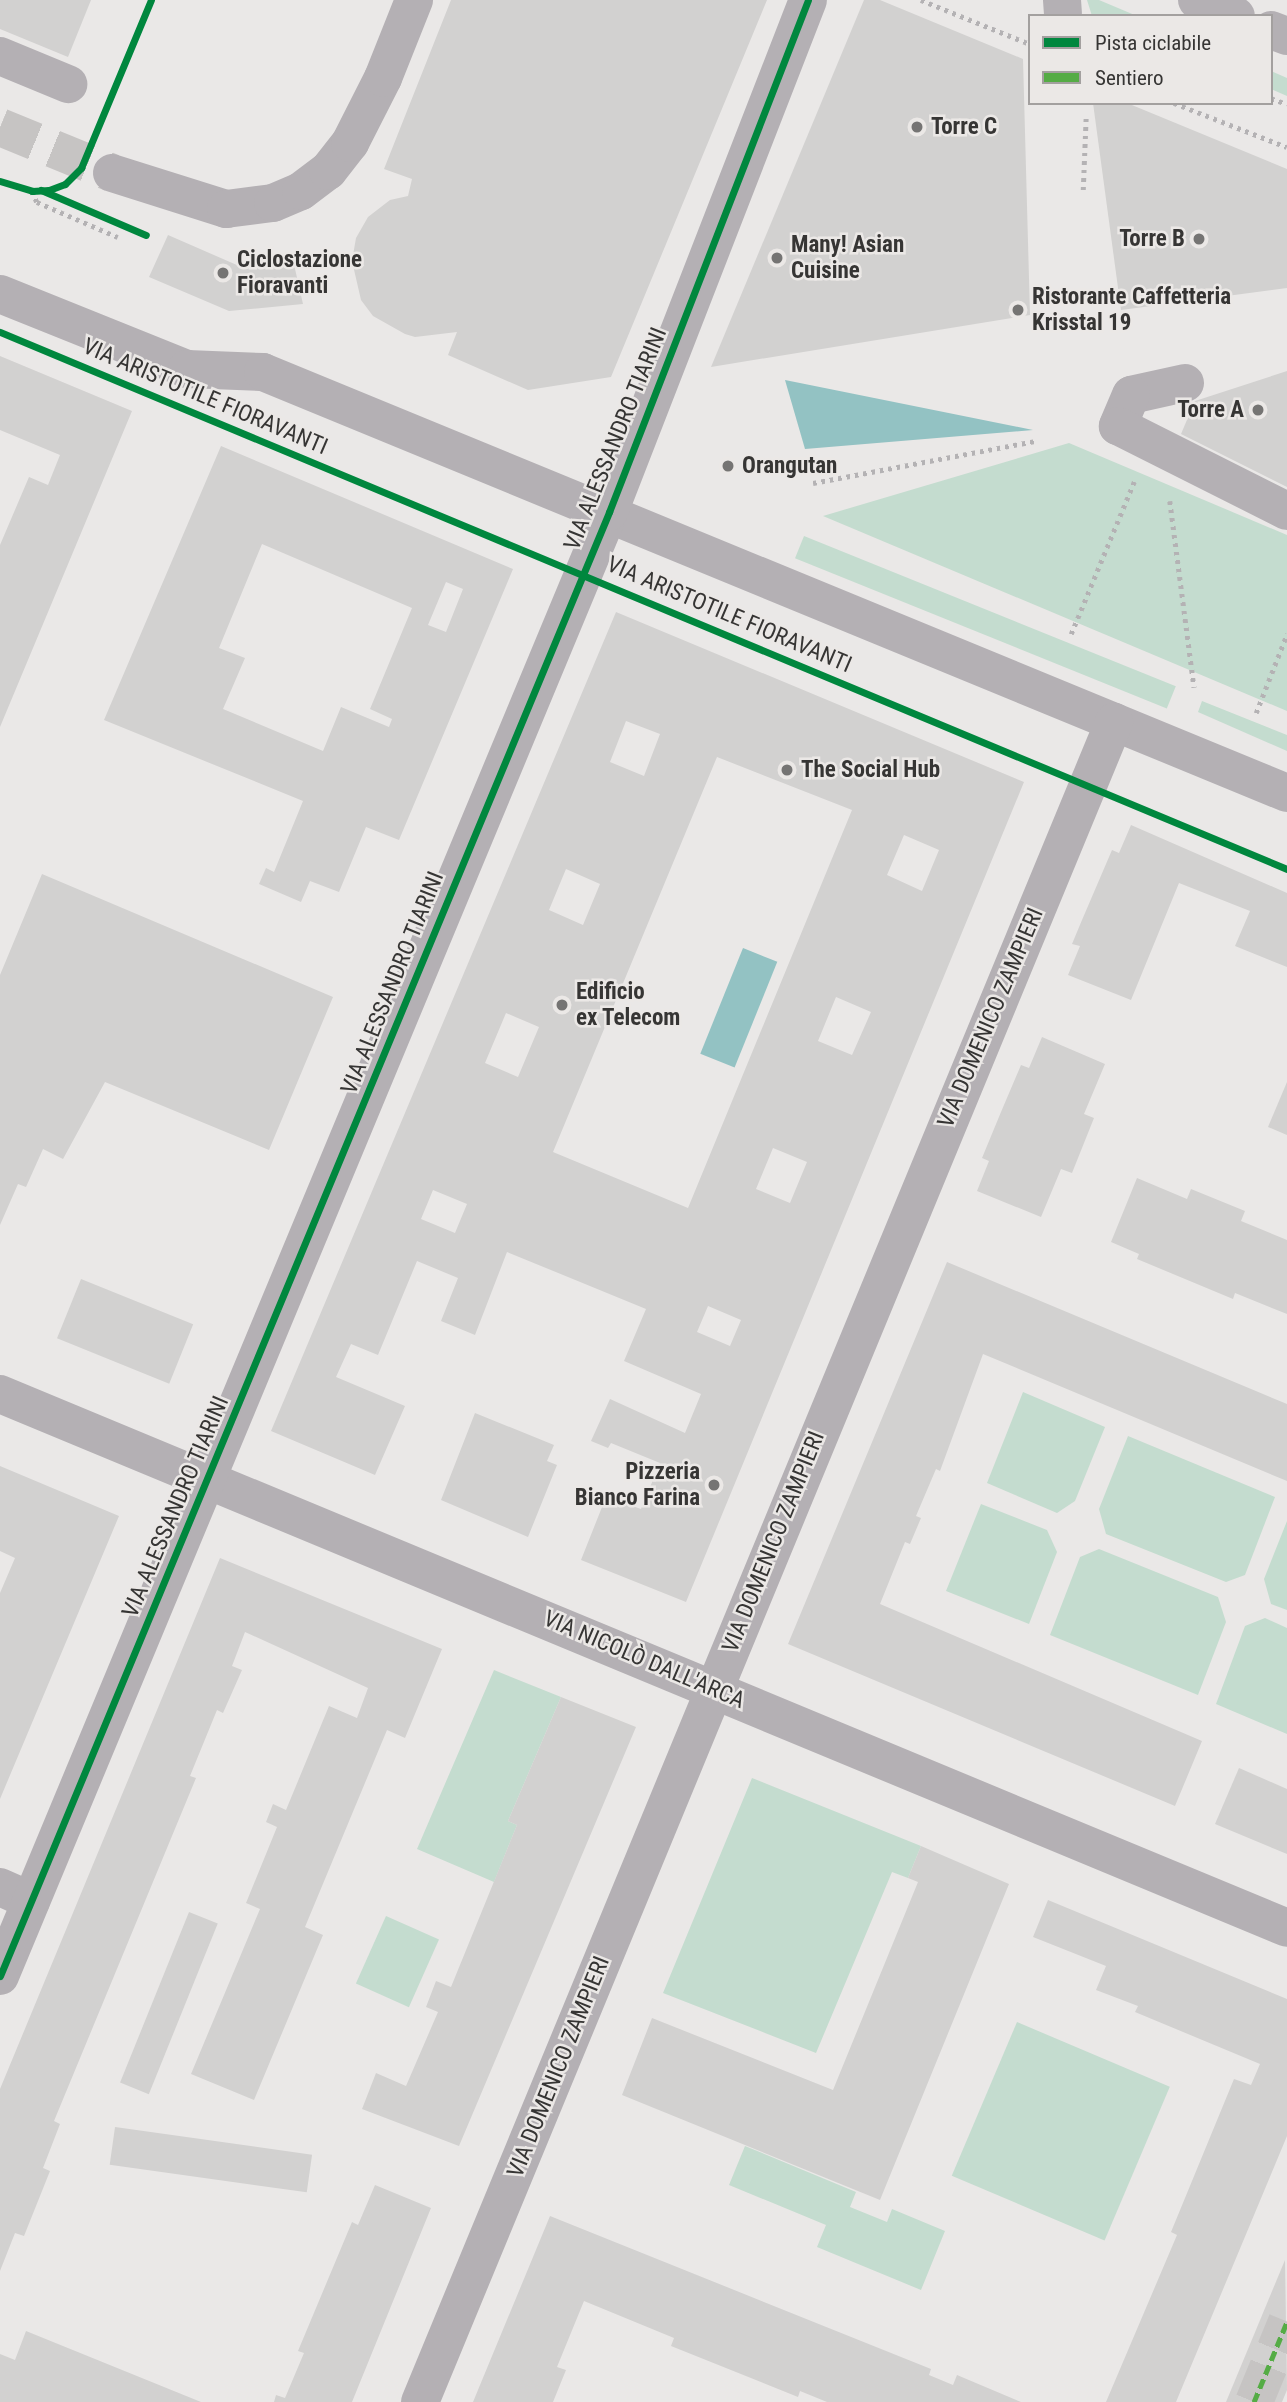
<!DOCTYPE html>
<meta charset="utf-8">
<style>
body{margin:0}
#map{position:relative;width:1287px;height:2402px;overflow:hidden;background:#eae8e7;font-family:"Roboto Condensed",sans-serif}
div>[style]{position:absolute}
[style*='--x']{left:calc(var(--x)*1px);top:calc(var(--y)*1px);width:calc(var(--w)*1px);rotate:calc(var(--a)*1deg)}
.green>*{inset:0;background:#c4dccf;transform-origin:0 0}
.water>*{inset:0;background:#93c2c3;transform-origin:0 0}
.building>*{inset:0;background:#d2d1d0;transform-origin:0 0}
.minor-tunnel>*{height:38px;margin-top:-19px;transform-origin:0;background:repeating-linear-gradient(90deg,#c6c4c3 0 38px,transparent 0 57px)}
.path>*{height:4.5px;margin-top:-2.25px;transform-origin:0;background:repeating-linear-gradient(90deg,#b4b2b4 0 3.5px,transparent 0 8.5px)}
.minor>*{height:38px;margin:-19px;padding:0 19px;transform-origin:19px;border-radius:19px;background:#b4b0b4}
.quiet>*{height:5px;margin-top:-2.5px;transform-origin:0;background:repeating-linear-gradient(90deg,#55ac45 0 10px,transparent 0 15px)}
.cycleway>*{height:7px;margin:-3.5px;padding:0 3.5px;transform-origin:3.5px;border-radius:3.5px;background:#00873e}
.dots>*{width:19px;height:19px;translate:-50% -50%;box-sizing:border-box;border:4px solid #ebe8e6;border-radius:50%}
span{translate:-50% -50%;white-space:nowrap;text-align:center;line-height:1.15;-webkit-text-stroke:5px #ebe8e6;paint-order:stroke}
.poi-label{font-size:23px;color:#363534;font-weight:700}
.left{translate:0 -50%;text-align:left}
.right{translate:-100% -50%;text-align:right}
.street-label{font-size:23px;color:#363534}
.legend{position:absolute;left:1028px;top:14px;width:245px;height:91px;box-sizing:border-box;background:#ebe8e6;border:2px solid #a3a09f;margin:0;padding:9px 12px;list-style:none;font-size:21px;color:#363534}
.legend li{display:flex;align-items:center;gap:14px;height:35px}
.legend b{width:35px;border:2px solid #a3a09f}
</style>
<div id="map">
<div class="green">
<div style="clip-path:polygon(1087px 0,1099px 0,1137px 16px,1092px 16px)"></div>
<div style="clip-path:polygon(1271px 71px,1287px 78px,1287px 96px,1271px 89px)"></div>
<div style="clip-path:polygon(1069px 443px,1287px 535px,1287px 711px,823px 516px)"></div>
<div style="left:804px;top:536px;width:401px;height:24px;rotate:22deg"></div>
<div style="clip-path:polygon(1202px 701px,1287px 735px,1287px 751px,1198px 712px)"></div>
<div style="clip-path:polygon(1023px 1392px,1105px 1427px,1075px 1501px,1057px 1513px,987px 1483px)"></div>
<div style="clip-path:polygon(1128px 1436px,1275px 1497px,1245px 1575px,1226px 1582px,1106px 1534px,1099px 1509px)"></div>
<div style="clip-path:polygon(981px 1504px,1047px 1530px,1057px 1552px,1029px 1624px,946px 1591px)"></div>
<div style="clip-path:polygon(1287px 1521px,1287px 1610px,1271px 1604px,1264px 1579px)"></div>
<div style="clip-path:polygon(1099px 1549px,1218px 1597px,1226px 1622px,1198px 1695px,1050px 1635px,1080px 1557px)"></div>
<div style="clip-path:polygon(1265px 1618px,1287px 1628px,1287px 1734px,1216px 1704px,1245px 1626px)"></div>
<div style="clip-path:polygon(494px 1670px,561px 1697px,508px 1821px,517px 1825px,494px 1882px,417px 1849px)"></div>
<div style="clip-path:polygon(752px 1778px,921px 1846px,908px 1878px,892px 1872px,816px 2053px,663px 1993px)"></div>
<div style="left:386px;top:1916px;width:58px;height:74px;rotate:24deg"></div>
<div style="left:1017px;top:2022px;width:166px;height:167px;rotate:23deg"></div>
<div style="clip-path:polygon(745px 2146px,856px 2192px,850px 2207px,887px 2222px,892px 2209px,945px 2231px,921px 2290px,817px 2247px,826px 2225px,729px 2185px)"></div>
</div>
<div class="water">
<div style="clip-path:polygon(785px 380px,1033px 430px,805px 449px)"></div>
<div style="left:743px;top:948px;width:37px;height:114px;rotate:22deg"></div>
</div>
<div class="building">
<div style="clip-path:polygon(0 0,91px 0,68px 57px,0 29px)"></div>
<div style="clip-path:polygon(451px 0,767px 0,611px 377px,528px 390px,448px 355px,457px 332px,415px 337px,405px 334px,373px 316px,361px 300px,352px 261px,356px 238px,368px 217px,390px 200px,408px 196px,412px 179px,384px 169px)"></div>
<div style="clip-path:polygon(864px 0,880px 0,1023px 59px,1030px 315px,711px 367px)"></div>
<div style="clip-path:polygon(1093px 103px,1127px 103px,1287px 169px,1287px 288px,1121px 310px)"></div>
<div style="clip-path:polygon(168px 235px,246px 269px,293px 260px,303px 304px,229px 311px,149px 277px)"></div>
<div style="clip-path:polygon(0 356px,132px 411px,0 727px,0 545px,29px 477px,48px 485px,60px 455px,0 430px)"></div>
<div style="clip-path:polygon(1287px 371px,1287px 487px,1181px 434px,1195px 401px)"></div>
<div style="clip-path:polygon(evenodd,221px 446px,513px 569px,399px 840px,366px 827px,339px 892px,310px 881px,301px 902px,259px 884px,266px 868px,274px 872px,303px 801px,104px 720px,221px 446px,262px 544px,412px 608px,370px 709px,392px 719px,389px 727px,341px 707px,323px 751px,223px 709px,245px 658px,219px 648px,262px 544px,221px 446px,446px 582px,463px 589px,446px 632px,428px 625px,446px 582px)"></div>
<div style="clip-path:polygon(evenodd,616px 612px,1024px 782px,686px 1602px,581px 1560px,606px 1497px,641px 1509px,660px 1463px,611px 1443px,608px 1448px,591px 1441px,610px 1399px,685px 1433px,701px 1394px,624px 1361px,646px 1309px,507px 1252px,475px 1335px,441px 1321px,458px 1278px,417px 1261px,378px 1355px,351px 1344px,336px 1377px,405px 1406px,375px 1475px,271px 1431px,616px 612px,626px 721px,660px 734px,644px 776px,610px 762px,626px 721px,616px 612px,717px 757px,852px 810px,688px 1208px,553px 1152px,717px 757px,616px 612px,904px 835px,939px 850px,922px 891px,887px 875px,904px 835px,616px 612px,566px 869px,600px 884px,583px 925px,549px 910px,566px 869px,616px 612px,836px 997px,871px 1012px,852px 1055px,818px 1041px,836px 997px,616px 612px,506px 1013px,539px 1027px,518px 1077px,485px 1063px,506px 1013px,616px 612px,773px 1148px,807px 1162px,790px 1203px,756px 1189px,773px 1148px,616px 612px,433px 1190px,467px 1204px,455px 1233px,421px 1219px,433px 1190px,616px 612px,708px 1306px,741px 1320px,730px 1346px,697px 1332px,708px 1306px)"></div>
<div style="clip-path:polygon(1131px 825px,1287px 893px,1287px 967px,1235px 946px,1250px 911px,1179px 883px,1131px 1000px,1068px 975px,1080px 946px,1072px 944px,1082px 920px,1112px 850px,1119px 853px)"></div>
<div style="clip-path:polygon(42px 874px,333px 997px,269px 1150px,105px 1082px,63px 1159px,43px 1149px,26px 1187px,18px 1184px,0 1225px,0 975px)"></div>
<div style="clip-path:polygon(1042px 1037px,1105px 1064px,1084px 1114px,1094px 1118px,1072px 1173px,1061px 1169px,1041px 1217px,977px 1191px,989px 1161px,982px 1158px,1001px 1112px,1021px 1065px,1029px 1068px)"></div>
<div style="clip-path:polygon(1287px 1082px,1287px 1135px,1268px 1127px)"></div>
<div style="clip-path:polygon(1137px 1178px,1187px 1199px,1191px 1189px,1245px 1211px,1241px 1221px,1287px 1240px,1287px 1314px,1235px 1293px,1233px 1299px,1137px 1259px,1139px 1254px,1111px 1242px)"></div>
<div style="clip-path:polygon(947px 1262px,1287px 1404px,1287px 1481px,983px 1354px,940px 1471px,936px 1469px,916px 1516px,921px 1518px,910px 1544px,905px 1542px,880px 1604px,1202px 1741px,1175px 1806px,788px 1644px)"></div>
<div style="left:81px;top:1279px;width:121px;height:64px;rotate:22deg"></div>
<div style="clip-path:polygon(475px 1413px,554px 1445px,547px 1461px,557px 1465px,528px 1537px,441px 1500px)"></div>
<div style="clip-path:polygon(0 1466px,119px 1516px,0 1799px,0 1593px,15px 1558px,0 1551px)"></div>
<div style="clip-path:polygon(220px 1558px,442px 1649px,405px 1738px,387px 1730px,305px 1927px,323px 1935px,254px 2100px,191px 2074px,260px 1909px,246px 1903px,277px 1827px,266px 1822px,273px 1804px,286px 1810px,329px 1706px,357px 1718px,368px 1688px,245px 1632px,232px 1666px,242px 1670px,223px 1713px,217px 1710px,190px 1776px,196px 1778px,54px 2121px,60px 2124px,43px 2168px,50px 2171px,24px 2236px,15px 2233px,0 2271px,0 2089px)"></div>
<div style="clip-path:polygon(561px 1697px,636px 1727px,459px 2146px,362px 2109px,376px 2073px,406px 2086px,438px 2012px,426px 2007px,436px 1981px,451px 1987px,517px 1825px,508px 1821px)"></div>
<div style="clip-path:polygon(1239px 1768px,1287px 1789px,1287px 1854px,1215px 1824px)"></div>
<div style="clip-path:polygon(921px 1846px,1009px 1884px,880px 2200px,622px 2095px,652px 2018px,833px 2090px,918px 1882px,908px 1878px)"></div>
<div style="clip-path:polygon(1048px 1900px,1287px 1999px,1287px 2136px,1176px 2402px,1106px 2402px,1177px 2235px,1171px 2232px,1234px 2079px,1251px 2085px,1260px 2064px,1135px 2012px,1138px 2006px,1096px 1990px,1106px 1966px,1033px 1937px)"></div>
<div style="left:189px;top:1912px;width:31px;height:184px;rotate:22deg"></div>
<div style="left:115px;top:2127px;width:199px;height:38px;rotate:8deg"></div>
<div style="clip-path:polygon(375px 2185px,431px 2208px,352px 2402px,274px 2402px,276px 2395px,285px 2398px,304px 2353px,298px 2351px,352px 2222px,358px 2225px)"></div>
<div style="clip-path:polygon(550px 2216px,931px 2369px,929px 2375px,953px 2385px,957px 2375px,1021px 2402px,827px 2402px,800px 2391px,798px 2397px,671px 2346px,674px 2338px,584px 2301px,557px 2367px,566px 2370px,553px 2402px,473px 2402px)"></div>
<div style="clip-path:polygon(1285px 2260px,1287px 2390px,1282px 2402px,1226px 2402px)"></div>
<div style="clip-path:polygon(26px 2331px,201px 2402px,0 2402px,0 2354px,15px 2360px)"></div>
</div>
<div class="minor-tunnel">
<div style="--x:0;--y:127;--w:121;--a:22.3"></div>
<div style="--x:1254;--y:2402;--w:87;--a:-67.6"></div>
</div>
<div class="path">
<div style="--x:921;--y:0;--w:118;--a:22"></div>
<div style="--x:1271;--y:98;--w:17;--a:21"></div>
<div style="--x:1174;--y:103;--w:121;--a:21.3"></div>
<div style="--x:1083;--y:190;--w:74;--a:-87.7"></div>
<div style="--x:32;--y:191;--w:12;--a:66"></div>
<div style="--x:37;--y:202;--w:88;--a:23.4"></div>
<div style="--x:813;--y:483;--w:227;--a:-10.7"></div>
<div style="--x:1170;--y:501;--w:188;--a:82.6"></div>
<div style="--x:1071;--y:634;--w:165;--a:-67.5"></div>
<div style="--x:1256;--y:713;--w:85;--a:-68.6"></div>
</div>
<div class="minor">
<div style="--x:1062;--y:0;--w:13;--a:86"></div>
<div style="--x:1197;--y:0;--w:42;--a:22.3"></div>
<div style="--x:1271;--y:30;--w:17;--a:21"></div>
<div style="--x:0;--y:56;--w:74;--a:22.4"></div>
<div style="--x:112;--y:173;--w:120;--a:17.5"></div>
<div style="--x:226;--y:209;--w:47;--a:-7.3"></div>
<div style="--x:273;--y:203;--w:30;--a:-23"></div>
<div style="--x:301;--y:191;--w:34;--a:-37"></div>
<div style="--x:328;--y:171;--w:36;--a:-52"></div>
<div style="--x:350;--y:143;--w:73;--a:-63.1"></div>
<div style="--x:383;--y:78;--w:84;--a:-68.3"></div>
<div style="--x:0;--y:294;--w:201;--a:21.9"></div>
<div style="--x:187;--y:369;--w:76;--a:2.3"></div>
<div style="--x:263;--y:372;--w:1107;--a:22.35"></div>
<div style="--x:1185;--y:383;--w:55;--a:167.5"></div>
<div style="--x:1131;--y:395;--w:34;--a:113"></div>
<div style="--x:1118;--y:426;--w:189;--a:26.7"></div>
<div style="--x:0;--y:1394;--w:1393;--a:22.53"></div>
<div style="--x:0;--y:1887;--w:34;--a:24"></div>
<div style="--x:0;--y:1976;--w:1586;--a:-67.41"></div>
<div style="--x:609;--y:512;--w:549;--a:-68.76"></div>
<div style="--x:420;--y:2402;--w:1818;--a:-67.55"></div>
</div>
<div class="quiet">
<div style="--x:1254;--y:2402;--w:87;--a:-67.6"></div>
</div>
<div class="cycleway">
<div style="--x:0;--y:181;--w:34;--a:17"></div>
<div style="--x:32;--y:191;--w:17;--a:-3"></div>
<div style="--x:49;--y:190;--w:17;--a:-21"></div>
<div style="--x:65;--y:184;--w:23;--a:-45"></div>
<div style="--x:81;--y:168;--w:182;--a:-67.4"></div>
<div style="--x:41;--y:190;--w:114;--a:23.2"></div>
<div style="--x:0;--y:332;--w:1395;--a:22.65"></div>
<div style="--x:0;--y:1976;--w:1586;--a:-67.41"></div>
<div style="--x:609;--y:512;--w:549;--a:-68.76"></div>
</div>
<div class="dots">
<div style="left:917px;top:127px;background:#757473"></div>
<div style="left:1199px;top:239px;background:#757473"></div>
<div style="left:777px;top:258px;background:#757473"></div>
<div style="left:223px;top:273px;background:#757473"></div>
<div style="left:1018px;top:310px;background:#757473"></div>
<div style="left:1258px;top:410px;background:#757473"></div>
<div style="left:728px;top:466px;background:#757473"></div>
<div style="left:787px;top:770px;background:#757473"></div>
<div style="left:562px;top:1005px;background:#757473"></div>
<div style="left:714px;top:1485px;background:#757473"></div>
</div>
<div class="poi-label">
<span class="left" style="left:931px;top:127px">Torre C</span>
<span class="right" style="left:1185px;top:239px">Torre B</span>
<span class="left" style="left:791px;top:258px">Many! Asian<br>Cuisine</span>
<span class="left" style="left:237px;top:273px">Ciclostazione<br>Fioravanti</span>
<span class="left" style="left:1032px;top:310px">Ristorante Caffetteria<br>Krisstal 19</span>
<span class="right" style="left:1244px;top:410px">Torre A</span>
<span class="left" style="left:742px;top:466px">Orangutan</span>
<span class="left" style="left:801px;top:770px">The Social Hub</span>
<span class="left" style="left:576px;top:1005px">Edificio<br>ex Telecom</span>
<span class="right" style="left:700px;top:1485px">Pizzeria<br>Bianco Farina</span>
</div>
<div class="street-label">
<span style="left:205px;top:397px;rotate:23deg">VIA ARISTOTILE FIORAVANTI</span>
<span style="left:616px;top:439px;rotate:-68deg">VIA ALESSANDRO TIARINI</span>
<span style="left:729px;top:615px;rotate:23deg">VIA ARISTOTILE FIORAVANTI</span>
<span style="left:393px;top:983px;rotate:-68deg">VIA ALESSANDRO TIARINI</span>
<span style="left:991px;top:1018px;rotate:-67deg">VIA DOMENICO ZAMPIERI</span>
<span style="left:176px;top:1507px;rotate:-67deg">VIA ALESSANDRO TIARINI</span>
<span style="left:774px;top:1542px;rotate:-68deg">VIA DOMENICO ZAMPIERI</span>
<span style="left:644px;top:1660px;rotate:23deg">VIA NICOLÒ DALL'ARCA</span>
<span style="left:559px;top:2067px;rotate:-68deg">VIA DOMENICO ZAMPIERI</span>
</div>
<ul class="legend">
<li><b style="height:9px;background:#00873e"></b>Pista ciclabile</li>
<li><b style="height:9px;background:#55ac45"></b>Sentiero</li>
</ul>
</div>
